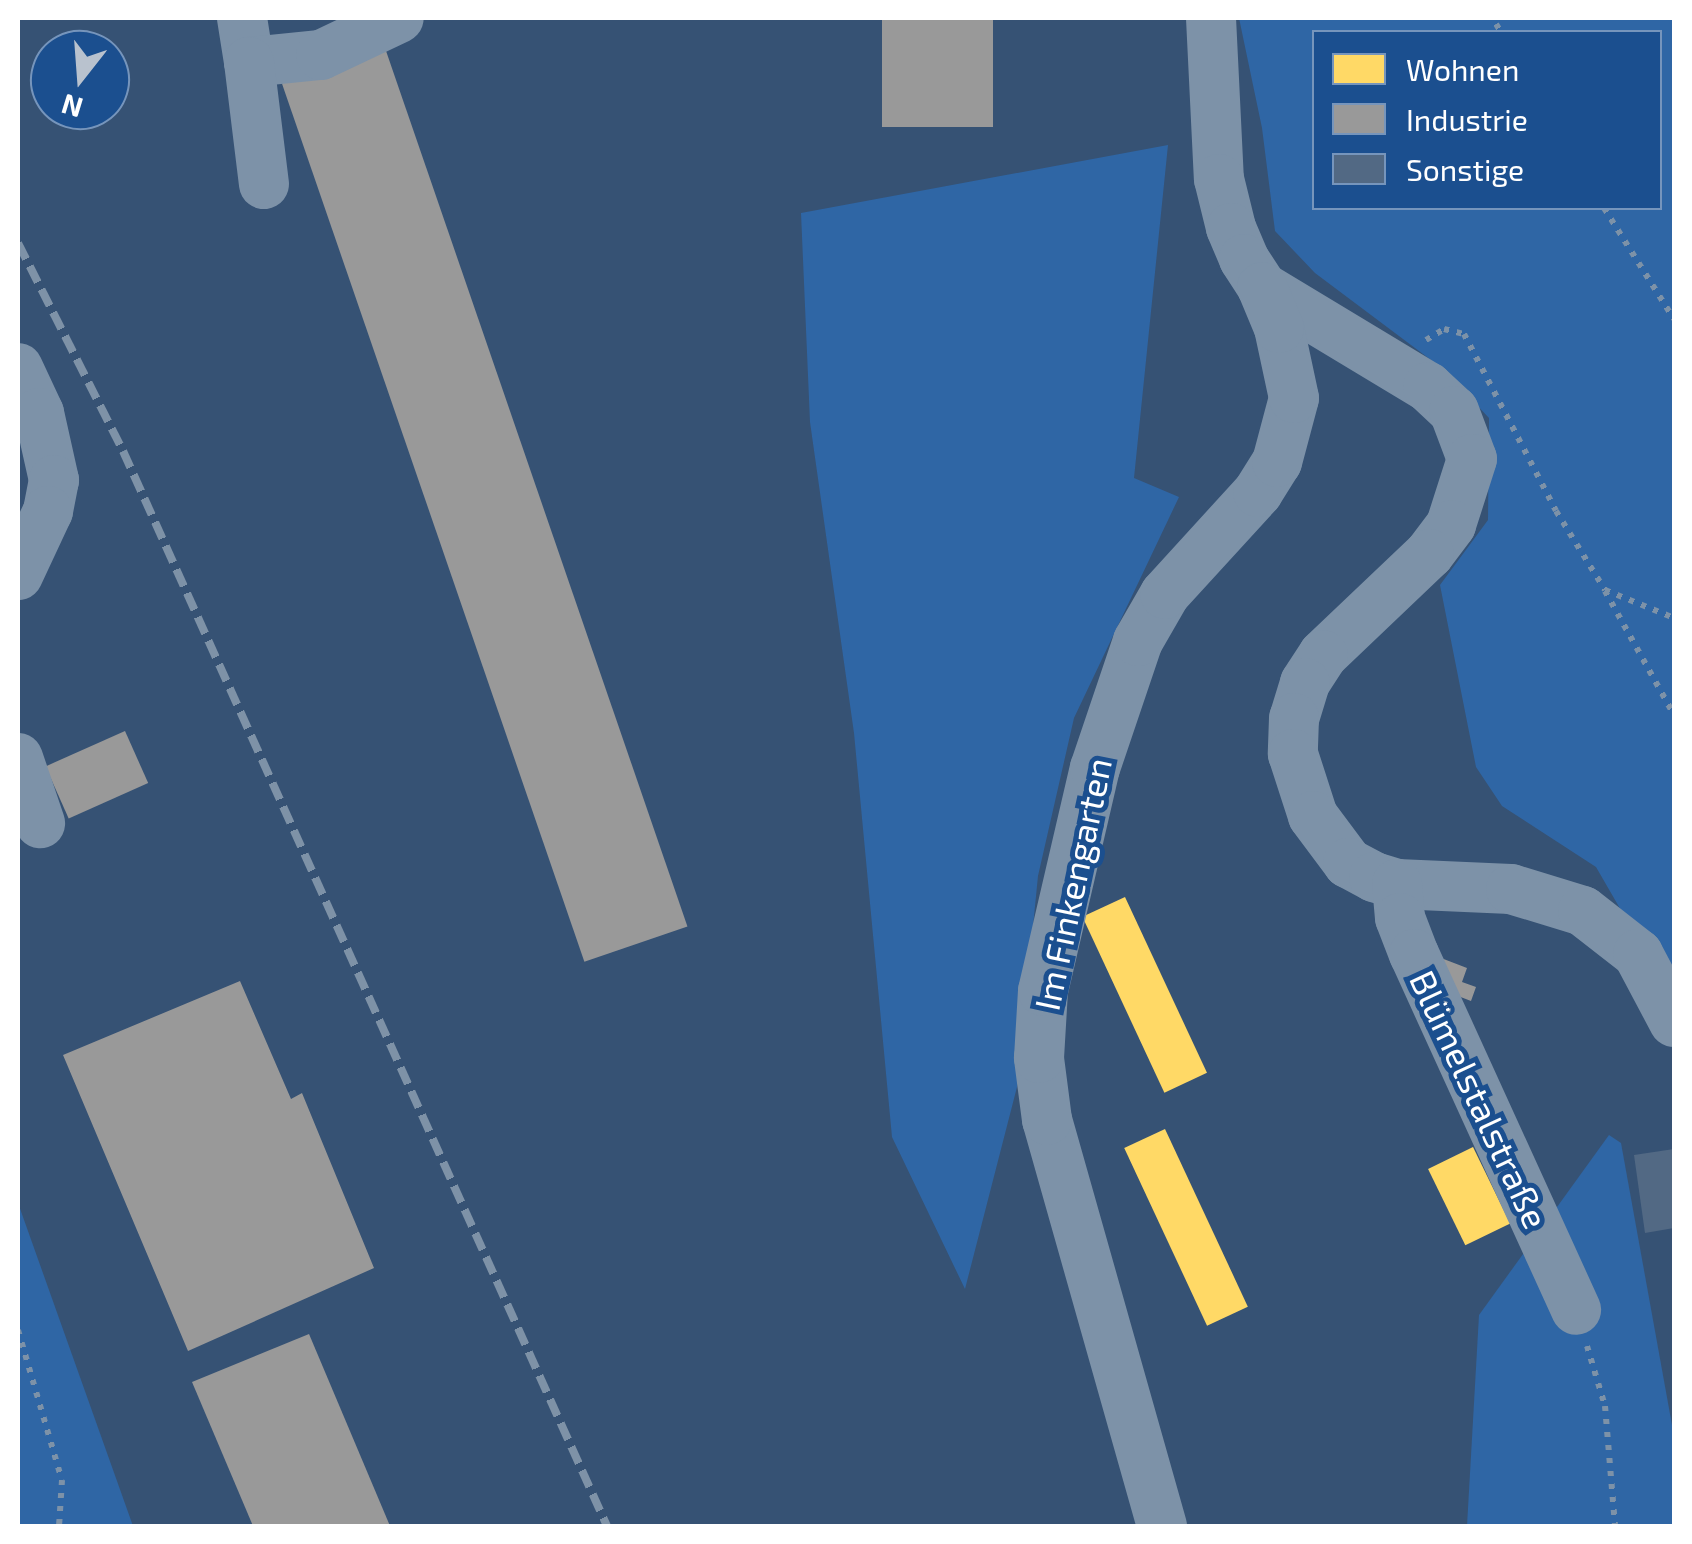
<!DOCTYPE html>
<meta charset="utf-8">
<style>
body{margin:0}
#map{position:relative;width:1692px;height:1544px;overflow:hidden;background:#365274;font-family:"Exo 2",sans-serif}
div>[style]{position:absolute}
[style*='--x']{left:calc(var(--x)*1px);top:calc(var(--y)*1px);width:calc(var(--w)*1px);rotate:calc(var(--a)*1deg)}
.green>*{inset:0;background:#2f66a5}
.homes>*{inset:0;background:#ffd966;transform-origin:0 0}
.industry>*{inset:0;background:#999;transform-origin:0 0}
.building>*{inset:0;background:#526984}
.path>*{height:6px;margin-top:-3px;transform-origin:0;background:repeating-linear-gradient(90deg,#7d92a8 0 5px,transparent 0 13px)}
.minor>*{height:50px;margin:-25px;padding:0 25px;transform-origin:25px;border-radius:25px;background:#7d92a8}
.rail>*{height:8px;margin-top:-4px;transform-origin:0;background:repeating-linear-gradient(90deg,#7e92a7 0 18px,transparent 0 26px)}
span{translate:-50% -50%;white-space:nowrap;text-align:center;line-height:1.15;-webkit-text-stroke:10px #1b4f8f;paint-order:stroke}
.street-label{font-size:35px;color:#fff}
.frame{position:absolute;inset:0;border:20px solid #fff;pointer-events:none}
.legend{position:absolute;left:1312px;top:30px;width:350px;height:180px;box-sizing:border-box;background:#1b4f8f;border:2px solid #7695bc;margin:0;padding:12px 18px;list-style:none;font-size:30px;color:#fff}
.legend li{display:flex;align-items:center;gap:20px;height:50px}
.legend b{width:50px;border:2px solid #7695bc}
.north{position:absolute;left:30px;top:30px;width:100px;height:100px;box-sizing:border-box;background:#1b4f8f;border:2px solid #7695bc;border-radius:50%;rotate:197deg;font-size:28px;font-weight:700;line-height:40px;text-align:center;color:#fff}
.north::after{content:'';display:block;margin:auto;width:35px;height:45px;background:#b9c2ce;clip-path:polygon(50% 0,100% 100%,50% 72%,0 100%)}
</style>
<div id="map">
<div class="green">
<div style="clip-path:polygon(evenodd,1239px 18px,1674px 18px,1674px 1002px,1596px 867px,1502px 806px,1476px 767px,1440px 585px,1488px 520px,1489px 418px,1443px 369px,1315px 273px,1275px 231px,1262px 128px,1239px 18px,1314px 32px,1660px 32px,1660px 208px,1314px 208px,1314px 32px)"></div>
<div style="clip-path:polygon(1168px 145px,1134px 478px,1179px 497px,1074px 718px,1038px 876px,1017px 1087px,965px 1289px,892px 1137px,854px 733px,810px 422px,801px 213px)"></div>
<div style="clip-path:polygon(1609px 1135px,1621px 1143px,1674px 1436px,1674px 1526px,1467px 1526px,1479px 1315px)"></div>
<div style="clip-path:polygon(18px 1203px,133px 1526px,18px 1526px)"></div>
</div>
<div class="homes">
<div style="left:1125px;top:897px;width:194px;height:47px;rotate:65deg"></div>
<div style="left:1165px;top:1129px;width:196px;height:45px;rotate:65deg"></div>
<div style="left:1473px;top:1147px;width:85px;height:50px;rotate:64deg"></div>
</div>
<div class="industry">
<div style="left:882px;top:18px;width:111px;height:109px"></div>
<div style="left:385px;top:48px;width:929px;height:109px;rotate:71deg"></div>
<div style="left:125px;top:731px;width:57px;height:87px;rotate:66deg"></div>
<div style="clip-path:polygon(1441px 958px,1467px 968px,1462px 982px,1476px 987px,1471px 1001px,1445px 991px)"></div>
<div style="clip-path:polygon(240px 981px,291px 1099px,302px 1093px,374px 1268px,188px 1351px,63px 1055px)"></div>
<div style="clip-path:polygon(309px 1334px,390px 1526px,253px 1526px,192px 1382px)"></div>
</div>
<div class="building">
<div style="clip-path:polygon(1674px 1149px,1674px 1228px,1645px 1233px,1634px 1155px)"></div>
</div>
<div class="path">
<div style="--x:1496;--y:24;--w:9;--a:58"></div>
<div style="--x:1604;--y:208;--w:131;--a:57.8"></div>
<div style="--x:1426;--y:340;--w:21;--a:-31"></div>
<div style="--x:1444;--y:329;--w:21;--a:14"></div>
<div style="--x:1464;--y:334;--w:199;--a:62.5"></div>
<div style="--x:1556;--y:511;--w:93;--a:58.2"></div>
<div style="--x:1605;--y:590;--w:74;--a:22.1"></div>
<div style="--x:1605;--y:591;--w:142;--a:60.9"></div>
<div style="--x:18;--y:1330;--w:156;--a:73.7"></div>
<div style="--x:62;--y:1480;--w:46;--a:93.7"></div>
<div style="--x:1587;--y:1346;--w:63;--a:73.3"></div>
<div style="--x:1605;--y:1406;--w:120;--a:85.2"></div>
</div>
<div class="minor">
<div style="--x:242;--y:18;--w:45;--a:81"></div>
<div style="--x:249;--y:62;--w:72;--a:-5.6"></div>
<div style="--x:321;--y:55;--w:86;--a:-25.4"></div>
<div style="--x:1211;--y:18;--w:161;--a:87.2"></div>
<div style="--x:1219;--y:179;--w:50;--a:76.2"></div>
<div style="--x:1231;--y:228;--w:34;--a:67"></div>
<div style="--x:1244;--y:259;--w:33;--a:57"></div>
<div style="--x:1262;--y:287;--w:194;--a:31.1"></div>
<div style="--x:1428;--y:387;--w:35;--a:43"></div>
<div style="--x:1454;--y:411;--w:51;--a:69.4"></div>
<div style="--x:1472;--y:459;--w:69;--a:107.7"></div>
<div style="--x:1451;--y:525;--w:36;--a:127"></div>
<div style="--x:1429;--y:554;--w:146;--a:136.4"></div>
<div style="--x:1323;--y:655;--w:33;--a:123"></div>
<div style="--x:1305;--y:683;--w:37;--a:107"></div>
<div style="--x:1294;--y:718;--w:36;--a:92"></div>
<div style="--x:1293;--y:754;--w:65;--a:72.1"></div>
<div style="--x:1313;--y:816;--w:59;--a:53.3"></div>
<div style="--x:1348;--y:863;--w:30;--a:28"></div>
<div style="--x:1374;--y:877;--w:24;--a:17"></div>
<div style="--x:1397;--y:884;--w:114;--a:2.5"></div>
<div style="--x:1511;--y:889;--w:75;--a:17"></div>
<div style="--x:1583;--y:911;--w:70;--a:38"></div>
<div style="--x:1638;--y:954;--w:77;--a:62.1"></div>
<div style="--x:249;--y:62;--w:123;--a:83"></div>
<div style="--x:18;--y:368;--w:50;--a:65"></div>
<div style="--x:39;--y:413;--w:69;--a:77.4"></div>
<div style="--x:54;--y:480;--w:32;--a:101"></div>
<div style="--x:48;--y:511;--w:71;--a:115.1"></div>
<div style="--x:18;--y:758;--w:69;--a:71.3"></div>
<div style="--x:1397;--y:884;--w:34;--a:85"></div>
<div style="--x:1400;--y:918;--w:39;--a:69"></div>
<div style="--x:1414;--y:954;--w:391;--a:65.5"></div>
<div style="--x:1162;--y:1526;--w:422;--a:-105.8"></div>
<div style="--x:1047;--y:1120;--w:63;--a:-97.4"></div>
<div style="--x:1039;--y:1058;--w:67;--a:-86.6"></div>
<div style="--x:1043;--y:991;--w:229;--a:-76.9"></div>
<div style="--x:1095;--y:768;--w:134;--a:-71.3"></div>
<div style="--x:1138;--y:641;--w:54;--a:-60.1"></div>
<div style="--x:1165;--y:594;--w:138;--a:-47.6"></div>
<div style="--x:1258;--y:492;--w:36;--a:-58"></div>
<div style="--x:1277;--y:462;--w:66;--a:-75.1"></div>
<div style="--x:1294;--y:398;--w:72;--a:-102.1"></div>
<div style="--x:1279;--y:328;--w:44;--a:-112.5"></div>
</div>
<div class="rail">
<div style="--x:18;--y:243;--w:233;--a:63.2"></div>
<div style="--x:123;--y:451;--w:1179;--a:65.76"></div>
</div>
<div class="street-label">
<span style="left:1072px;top:884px;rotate:-78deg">Im Finkengarten</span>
<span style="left:1480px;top:1099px;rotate:65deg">Blümelstalstraße</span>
</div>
<div class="frame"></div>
<ul class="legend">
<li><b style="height:28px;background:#ffd966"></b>Wohnen</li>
<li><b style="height:28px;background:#999"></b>Industrie</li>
<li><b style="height:28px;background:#526984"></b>Sonstige</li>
</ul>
<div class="north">N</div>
</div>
